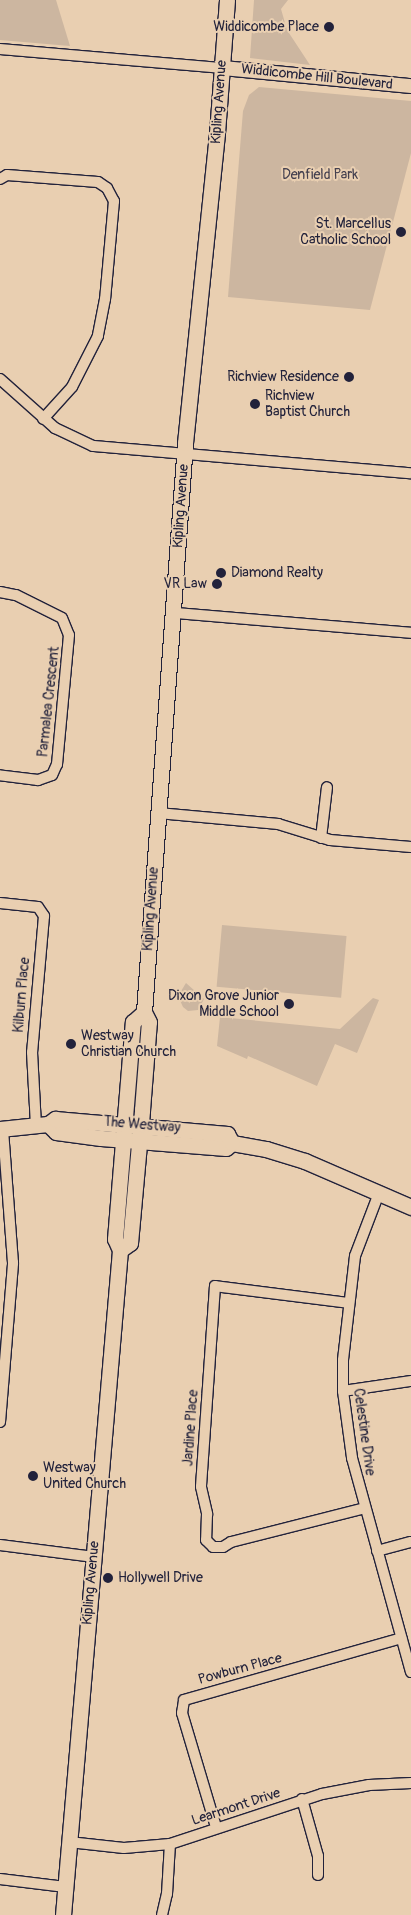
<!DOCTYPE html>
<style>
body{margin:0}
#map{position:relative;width:411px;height:1915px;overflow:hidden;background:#e9cfb1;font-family:Pangolin,sans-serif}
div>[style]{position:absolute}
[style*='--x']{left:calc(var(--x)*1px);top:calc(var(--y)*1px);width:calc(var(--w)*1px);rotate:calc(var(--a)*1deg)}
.green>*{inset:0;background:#ccb6a0;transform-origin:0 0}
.roads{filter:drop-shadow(1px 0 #22223b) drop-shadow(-1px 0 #22223b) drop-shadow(0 1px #22223b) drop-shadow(0 -1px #22223b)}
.minor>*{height:10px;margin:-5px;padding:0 5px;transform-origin:5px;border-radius:5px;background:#e9cfb1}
.tertiary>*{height:14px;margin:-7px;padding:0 7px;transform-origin:7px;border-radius:7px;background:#e9cfb1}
.secondary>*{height:15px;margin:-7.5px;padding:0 7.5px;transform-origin:7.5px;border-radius:7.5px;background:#e9cfb1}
.dots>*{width:14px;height:14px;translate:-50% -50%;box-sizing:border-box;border:2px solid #e9cfb1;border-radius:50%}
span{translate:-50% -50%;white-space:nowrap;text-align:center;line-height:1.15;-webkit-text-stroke:4px #e9cfb1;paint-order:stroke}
.poi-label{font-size:14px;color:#22223b}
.right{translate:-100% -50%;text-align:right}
.left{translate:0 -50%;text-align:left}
.street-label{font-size:14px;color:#22223b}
.park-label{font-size:14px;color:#44404f}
</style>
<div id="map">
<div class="green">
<div style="clip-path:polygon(0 0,56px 0,70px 46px,0 40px)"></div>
<div style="clip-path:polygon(254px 0,288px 0,281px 9px,287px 30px,310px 65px,250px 58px)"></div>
<div style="clip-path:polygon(259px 87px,411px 101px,411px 153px,370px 310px,228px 297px,243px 111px,249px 95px)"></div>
<div style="left:222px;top:925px;width:125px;height:62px;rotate:5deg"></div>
<div style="clip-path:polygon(186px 983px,204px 999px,198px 1010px,188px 1011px,183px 1007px,178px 996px)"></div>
<div style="clip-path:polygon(373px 998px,379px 1000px,357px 1053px,335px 1044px,317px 1086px,248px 1056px,247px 1059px,217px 1046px,220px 1017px,340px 1029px)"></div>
</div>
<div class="roads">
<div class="minor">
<div style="--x:0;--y:49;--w:224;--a:4.9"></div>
<div style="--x:0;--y:179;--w:8;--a:-30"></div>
<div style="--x:7;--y:175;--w:91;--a:4.4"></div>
<div style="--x:98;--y:182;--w:11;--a:34"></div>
<div style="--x:107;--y:188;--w:15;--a:62"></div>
<div style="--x:114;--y:201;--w:98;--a:95.2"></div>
<div style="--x:105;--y:299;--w:38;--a:101"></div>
<div style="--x:98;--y:336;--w:57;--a:117"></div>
<div style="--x:72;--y:387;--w:43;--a:132.2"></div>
<div style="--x:0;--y:379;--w:74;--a:41.7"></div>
<div style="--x:55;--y:428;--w:42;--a:25.3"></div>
<div style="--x:93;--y:446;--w:319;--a:4.9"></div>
<div style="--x:0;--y:592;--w:16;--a:11"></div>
<div style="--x:16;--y:595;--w:51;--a:26.6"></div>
<div style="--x:62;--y:618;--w:18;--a:68"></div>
<div style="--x:69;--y:635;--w:130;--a:95.3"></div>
<div style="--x:57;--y:764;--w:12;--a:114"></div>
<div style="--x:52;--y:775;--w:15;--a:160"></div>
<div style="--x:38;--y:780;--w:38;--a:-173"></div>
<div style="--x:175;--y:613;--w:237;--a:4.8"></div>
<div style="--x:158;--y:813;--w:121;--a:5.2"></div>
<div style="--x:278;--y:824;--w:54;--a:17.1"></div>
<div style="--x:330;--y:840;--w:81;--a:4.9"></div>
<div style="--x:321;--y:838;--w:51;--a:-83.3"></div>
<div style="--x:0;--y:903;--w:38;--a:6"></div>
<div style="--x:38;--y:907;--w:11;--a:56"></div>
<div style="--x:44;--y:916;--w:137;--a:95"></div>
<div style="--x:32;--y:1052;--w:73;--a:86.9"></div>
<div style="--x:379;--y:1193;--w:67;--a:110.9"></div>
<div style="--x:355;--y:1256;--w:105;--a:96.6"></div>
<div style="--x:343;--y:1360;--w:31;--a:90"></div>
<div style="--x:343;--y:1391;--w:68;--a:82.3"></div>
<div style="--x:352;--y:1458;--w:222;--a:74.6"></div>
<div style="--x:349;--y:1303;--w:135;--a:-172.8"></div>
<div style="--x:215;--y:1286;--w:201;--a:94"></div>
<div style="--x:201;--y:1487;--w:28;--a:77"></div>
<div style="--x:207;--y:1514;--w:26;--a:92"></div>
<div style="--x:206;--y:1540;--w:10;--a:45"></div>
<div style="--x:213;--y:1547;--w:10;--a:0"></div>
<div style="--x:223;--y:1547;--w:9;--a:-32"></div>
<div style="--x:231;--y:1542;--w:138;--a:-14.2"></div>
<div style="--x:343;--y:1391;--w:69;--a:-8.4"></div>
<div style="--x:0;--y:1422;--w:160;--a:-85.3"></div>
<div style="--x:13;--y:1263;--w:134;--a:-94.3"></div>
<div style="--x:0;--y:1545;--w:95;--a:7.3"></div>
<div style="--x:377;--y:1551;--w:35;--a:-15"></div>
<div style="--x:302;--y:1799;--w:59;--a:74.3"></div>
<div style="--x:318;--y:1856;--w:19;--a:90"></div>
<div style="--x:216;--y:1827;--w:119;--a:-106.6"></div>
<div style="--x:182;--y:1713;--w:13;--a:-81"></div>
<div style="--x:184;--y:1700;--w:226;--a:-15.9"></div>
<div style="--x:69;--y:1842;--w:55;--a:6.2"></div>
<div style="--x:124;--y:1848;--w:46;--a:-5"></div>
<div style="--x:170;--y:1844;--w:160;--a:-18.2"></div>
<div style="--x:322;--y:1794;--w:48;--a:-10.8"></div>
<div style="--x:369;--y:1785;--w:42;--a:-2.7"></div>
<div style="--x:0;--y:1879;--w:66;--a:6.9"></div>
<div style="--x:162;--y:1915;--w:22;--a:-77"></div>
<div style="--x:167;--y:1894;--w:50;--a:-86.6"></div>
</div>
<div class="tertiary">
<div style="--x:223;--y:68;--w:189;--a:5.5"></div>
</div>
<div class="secondary">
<div style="--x:48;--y:1124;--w:11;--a:45"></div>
<div style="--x:56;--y:1132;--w:45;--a:7.6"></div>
<div style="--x:101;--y:1138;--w:125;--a:4.6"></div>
<div style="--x:226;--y:1148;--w:8;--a:-40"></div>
<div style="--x:232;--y:1143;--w:35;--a:10"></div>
<div style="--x:266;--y:1149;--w:41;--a:17.1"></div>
<div style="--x:305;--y:1161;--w:116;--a:23.5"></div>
<div style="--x:0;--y:1129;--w:48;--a:-5.9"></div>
<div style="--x:48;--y:1124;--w:9;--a:-36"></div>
<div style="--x:55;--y:1119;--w:173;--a:5"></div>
<div style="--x:227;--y:1134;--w:10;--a:61"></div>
<div style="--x:120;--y:1250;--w:12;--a:-35"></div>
<div style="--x:130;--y:1243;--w:134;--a:-84.8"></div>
<div style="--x:142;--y:1110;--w:88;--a:-85.5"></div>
<div style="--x:149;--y:1022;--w:11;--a:-117"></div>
<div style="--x:144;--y:1012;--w:570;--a:-85.88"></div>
<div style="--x:185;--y:443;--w:312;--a:-84.1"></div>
<div style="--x:217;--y:133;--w:133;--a:-85.7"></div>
<div style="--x:63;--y:1915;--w:667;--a:-85.1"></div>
<div style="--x:120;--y:1250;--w:12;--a:-114"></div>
<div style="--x:115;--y:1239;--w:218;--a:-85.3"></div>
<div style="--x:133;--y:1022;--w:15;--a:-42"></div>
</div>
</div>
<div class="dots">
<div style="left:329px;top:27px;background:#22223b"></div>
<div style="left:401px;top:232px;background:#22223b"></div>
<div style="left:349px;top:377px;background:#22223b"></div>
<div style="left:255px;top:404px;background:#22223b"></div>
<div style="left:221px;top:573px;background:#22223b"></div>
<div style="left:217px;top:584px;background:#22223b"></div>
<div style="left:289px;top:1004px;background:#22223b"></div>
<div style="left:71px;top:1044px;background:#22223b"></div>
<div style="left:33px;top:1476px;background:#22223b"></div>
<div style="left:108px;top:1578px;background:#22223b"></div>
</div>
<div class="poi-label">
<span class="right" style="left:319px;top:27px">Widdicombe Place</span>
<span class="right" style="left:391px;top:232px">St. Marcellus<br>Catholic School</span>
<span class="right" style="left:339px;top:377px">Richview Residence</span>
<span class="left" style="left:265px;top:404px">Richview<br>Baptist Church</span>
<span class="left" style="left:231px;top:573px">Diamond Realty</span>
<span class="right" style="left:207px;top:584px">VR Law</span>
<span class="right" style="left:279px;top:1004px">Dixon Grove Junior<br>Middle School</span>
<span class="left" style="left:81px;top:1044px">Westway<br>Christian Church</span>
<span class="left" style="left:43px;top:1476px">Westway<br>United Church</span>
<span class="left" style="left:118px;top:1578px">Hollywell Drive</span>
</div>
<div class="street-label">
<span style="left:317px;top:77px;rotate:6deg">Widdicombe Hill Boulevard</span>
<span style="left:219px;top:102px;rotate:-86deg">Kipling Avenue</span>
<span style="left:181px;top:506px;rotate:-86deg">Kipling Avenue</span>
<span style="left:49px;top:702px;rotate:-84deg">Parmalea Crescent</span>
<span style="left:151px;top:909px;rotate:-86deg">Kipling Avenue</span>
<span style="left:22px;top:995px;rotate:-85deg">Kilburn Place</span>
<span style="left:142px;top:1125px;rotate:5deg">The Westway</span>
<span style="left:191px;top:1428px;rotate:-86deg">Jardine Place</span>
<span style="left:364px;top:1432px;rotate:82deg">Celestine Drive</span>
<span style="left:91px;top:1583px;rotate:-85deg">Kipling Avenue</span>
<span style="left:240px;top:1669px;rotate:-15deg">Powburn Place</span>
<span style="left:236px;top:1807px;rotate:-18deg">Learmont Drive</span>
</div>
<div class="park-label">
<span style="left:320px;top:175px">Denfield Park</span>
</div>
</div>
